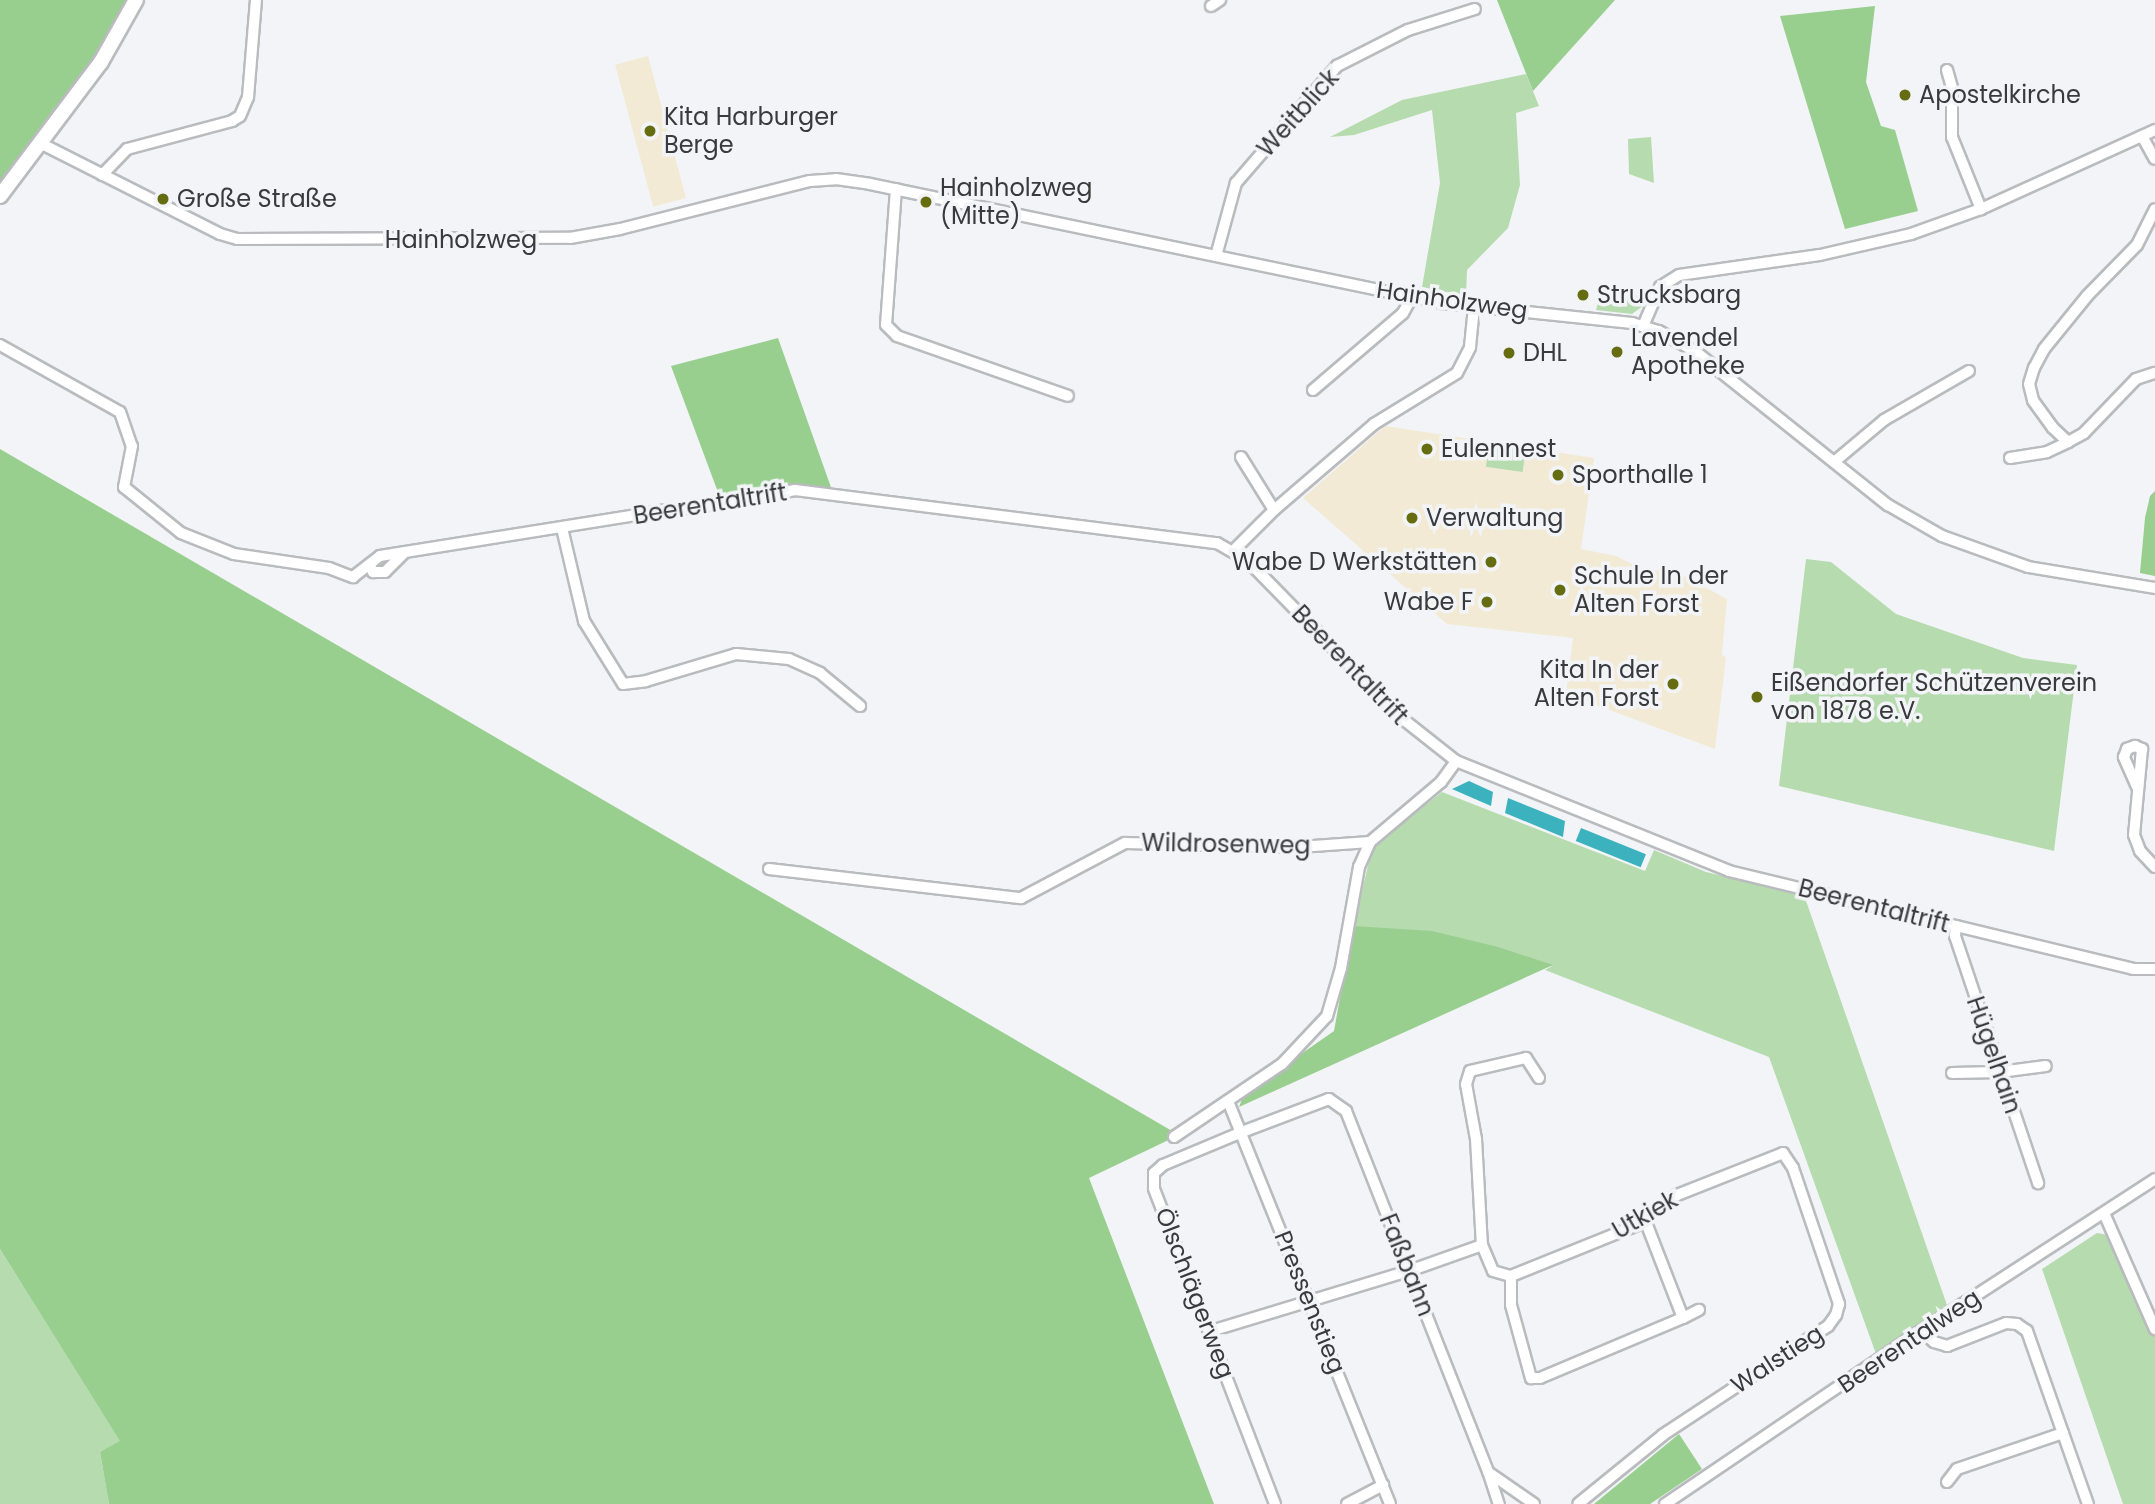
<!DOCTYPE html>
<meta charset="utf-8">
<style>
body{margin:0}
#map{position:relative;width:2155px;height:1504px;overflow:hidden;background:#f2f4f7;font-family:Poppins,sans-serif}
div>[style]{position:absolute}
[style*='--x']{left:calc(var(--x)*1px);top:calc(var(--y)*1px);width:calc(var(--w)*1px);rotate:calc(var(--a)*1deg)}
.education>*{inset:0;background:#f2ead4;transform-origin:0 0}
.green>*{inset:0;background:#b6dbaf;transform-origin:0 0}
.forest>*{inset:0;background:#98ce8e}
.water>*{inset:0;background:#3bb2bd;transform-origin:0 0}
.roads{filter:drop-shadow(2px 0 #b9bbbe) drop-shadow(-2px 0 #b9bbbe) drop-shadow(0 2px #b9bbbe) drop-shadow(0 -2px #b9bbbe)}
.minor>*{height:10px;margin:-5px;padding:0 5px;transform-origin:5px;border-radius:5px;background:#fff}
.major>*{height:14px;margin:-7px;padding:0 7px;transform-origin:7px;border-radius:7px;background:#fff}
.dots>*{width:19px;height:19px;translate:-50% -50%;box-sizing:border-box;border:4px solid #f2f4f7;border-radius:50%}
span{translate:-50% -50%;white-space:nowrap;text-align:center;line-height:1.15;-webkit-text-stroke:7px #f2f4f7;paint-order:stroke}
.poi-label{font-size:24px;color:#393a3b}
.left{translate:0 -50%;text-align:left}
.right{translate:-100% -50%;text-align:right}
.street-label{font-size:24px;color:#393a3b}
</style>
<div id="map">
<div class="education">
<div style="left:648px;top:56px;width:147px;height:34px;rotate:75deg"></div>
<div style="clip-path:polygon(1385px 426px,1594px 458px,1581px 549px,1616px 556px,1638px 567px,1684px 576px,1727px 599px,1722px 654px,1726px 658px,1715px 749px,1566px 694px,1573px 638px,1447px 624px,1303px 498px)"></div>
</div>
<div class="green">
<div style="clip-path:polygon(1526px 74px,1539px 106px,1516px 113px,1520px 185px,1508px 228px,1467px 270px,1466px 296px,1422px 287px,1440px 183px,1432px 110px,1354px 135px,1330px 137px,1402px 100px)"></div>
<div style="clip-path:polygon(1651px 137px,1654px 183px,1629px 174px,1628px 139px)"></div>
<div style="clip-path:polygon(1642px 294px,1645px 298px,1643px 306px,1632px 314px,1596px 310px,1598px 303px)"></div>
<div style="left:1489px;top:445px;width:37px;height:22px;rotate:8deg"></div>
<div style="clip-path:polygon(1806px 559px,1831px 562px,1896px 614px,2023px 658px,2077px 665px,2054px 851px,1779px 786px)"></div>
<div style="clip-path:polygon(1442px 792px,1645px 871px,1654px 850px,1706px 872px,1804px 895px,1948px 1308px,1876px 1354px,1769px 1057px,1545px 970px,1552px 966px,1353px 926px,1373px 846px)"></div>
<div style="clip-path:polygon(2097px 1233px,2114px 1236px,2155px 1328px,2155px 1504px,2123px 1504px,2042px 1269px)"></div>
<div style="clip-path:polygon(0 1249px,121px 1442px,100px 1452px,109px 1504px,0 1504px)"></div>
</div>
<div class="forest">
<div style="clip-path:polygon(0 0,128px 0,111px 37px,0 189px)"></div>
<div style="clip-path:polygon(1497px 0,1615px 0,1533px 91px)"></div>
<div style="clip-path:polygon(1875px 6px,1866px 82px,1881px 126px,1895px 130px,1918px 211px,1845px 229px,1780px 16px)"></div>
<div style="clip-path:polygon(778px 338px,833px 493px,806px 490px,722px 503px,671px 366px)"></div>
<div style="clip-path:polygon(0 449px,1179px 1135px,1089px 1178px,1214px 1504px,109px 1504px,100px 1452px,120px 1441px,0 1249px)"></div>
<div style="clip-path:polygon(2155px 491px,2155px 576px,2140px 573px,2145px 518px,2150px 496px)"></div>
<div style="clip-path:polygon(1353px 926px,1432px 931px,1498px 947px,1553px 965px,1239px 1107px,1244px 1094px,1334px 1031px)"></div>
<div style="clip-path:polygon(1679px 1434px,1702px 1469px,1650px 1504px,1594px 1504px)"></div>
</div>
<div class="water">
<div style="clip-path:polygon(1469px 781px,1493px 792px,1491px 806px,1452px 789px)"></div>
<div style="clip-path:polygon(1508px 798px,1565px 821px,1563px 837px,1505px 813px)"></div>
<div style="left:1581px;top:828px;width:70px;height:14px;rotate:22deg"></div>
</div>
<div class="roads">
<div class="minor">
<div style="--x:1211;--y:6;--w:11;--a:-34"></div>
<div style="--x:1947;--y:70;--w:19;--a:74"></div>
<div style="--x:1952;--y:88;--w:49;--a:90"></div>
<div style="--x:1952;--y:137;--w:78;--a:68.1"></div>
<div style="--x:2142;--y:136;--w:26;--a:61"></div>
<div style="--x:42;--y:144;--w:199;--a:26.8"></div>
<div style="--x:220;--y:234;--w:18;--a:16"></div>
<div style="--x:237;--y:239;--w:333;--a:-0.2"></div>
<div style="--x:570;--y:238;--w:51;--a:-10.2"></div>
<div style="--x:620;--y:229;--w:196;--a:-14.2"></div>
<div style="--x:810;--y:181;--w:26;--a:-4"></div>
<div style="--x:836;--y:179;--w:34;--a:8"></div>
<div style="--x:870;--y:184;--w:583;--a:11.77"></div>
<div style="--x:1441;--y:303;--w:192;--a:6"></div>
<div style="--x:1632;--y:323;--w:28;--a:17"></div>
<div style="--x:1659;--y:331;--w:43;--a:29.6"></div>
<div style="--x:1696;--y:352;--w:246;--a:38.6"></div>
<div style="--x:1888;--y:505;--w:62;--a:29.9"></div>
<div style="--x:1942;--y:536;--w:91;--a:19.8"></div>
<div style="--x:2028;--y:567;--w:129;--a:9.4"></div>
<div style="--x:102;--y:175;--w:36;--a:-46"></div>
<div style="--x:127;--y:149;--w:109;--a:-14.9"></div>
<div style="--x:232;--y:121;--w:9;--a:-32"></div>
<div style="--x:240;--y:116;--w:21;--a:-67"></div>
<div style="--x:248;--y:97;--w:97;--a:-85.3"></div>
<div style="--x:896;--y:189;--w:136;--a:94.2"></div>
<div style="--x:886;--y:325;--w:16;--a:45"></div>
<div style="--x:897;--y:336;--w:181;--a:19.3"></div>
<div style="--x:1216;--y:256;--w:76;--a:-74.7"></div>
<div style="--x:1236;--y:183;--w:155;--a:-49.2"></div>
<div style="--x:1337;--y:66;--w:80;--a:-26.9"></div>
<div style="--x:1408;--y:30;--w:70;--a:-17.4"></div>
<div style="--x:1643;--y:326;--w:43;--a:-66.4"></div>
<div style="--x:1660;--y:287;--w:22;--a:-32"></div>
<div style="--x:1679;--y:275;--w:142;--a:-8.1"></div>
<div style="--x:1820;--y:255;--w:93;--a:-13"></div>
<div style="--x:1911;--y:234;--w:74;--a:-19.7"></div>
<div style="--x:1981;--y:209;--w:191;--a:-24.4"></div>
<div style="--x:0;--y:345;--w:137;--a:29.2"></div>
<div style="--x:120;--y:412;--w:36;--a:71"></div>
<div style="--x:132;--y:446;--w:42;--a:101"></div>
<div style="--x:124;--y:487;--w:73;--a:38.9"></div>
<div style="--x:181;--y:533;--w:57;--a:21.6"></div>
<div style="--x:234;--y:554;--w:96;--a:8.4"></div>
<div style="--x:329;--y:568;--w:26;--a:21"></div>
<div style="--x:353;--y:577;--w:34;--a:-38"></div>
<div style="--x:380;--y:556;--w:284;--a:-9.1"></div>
<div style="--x:660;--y:511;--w:85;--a:-6.8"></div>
<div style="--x:744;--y:501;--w:52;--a:-12.2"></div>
<div style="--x:795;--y:490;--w:425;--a:7.2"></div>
<div style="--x:1217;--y:543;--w:34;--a:30"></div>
<div style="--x:1247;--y:560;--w:218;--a:45.7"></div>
<div style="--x:1399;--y:716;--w:73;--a:38.3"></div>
<div style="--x:1456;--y:761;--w:294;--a:21.9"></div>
<div style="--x:1729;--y:871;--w:416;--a:13.6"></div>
<div style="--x:2133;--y:969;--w:22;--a:0"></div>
<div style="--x:1313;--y:390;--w:118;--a:-40.5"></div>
<div style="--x:1403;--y:313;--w:18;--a:-61"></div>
<div style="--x:2068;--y:442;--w:21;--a:-137"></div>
<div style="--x:2053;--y:428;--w:34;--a:-126"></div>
<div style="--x:2033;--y:400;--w:16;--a:-104"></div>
<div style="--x:2029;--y:384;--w:17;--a:-73"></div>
<div style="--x:2034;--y:368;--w:21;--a:-62"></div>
<div style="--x:2044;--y:349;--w:68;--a:-50.9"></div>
<div style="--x:2087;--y:296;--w:71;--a:-45.6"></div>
<div style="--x:2137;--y:245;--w:40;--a:-63.4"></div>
<div style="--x:1241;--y:457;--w:62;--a:58.1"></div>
<div style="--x:2010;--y:458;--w:37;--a:-9"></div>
<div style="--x:2047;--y:452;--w:23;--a:-25"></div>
<div style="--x:2068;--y:442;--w:18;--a:-29"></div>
<div style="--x:2084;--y:433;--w:75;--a:-46.1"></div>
<div style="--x:2136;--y:379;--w:20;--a:-18"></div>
<div style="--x:1834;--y:462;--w:65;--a:-40"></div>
<div style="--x:1884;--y:420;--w:98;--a:-30"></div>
<div style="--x:562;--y:528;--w:96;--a:76.7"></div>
<div style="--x:584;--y:621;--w:74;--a:58.2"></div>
<div style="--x:623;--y:684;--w:23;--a:-7"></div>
<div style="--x:646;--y:681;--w:94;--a:-16.7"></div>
<div style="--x:736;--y:654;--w:53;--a:5.4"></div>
<div style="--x:789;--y:659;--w:34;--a:24"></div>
<div style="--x:820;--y:673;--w:52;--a:39.5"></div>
<div style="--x:1234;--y:550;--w:57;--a:-45"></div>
<div style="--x:1274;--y:510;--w:132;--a:-40.7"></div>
<div style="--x:1374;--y:424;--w:97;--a:-31.6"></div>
<div style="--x:1457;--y:373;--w:29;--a:-63"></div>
<div style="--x:1470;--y:347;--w:40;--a:-84.3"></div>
<div style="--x:370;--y:566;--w:7;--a:63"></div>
<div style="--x:373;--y:572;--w:12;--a:0"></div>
<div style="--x:385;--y:572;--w:28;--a:-45"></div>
<div style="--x:2138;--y:789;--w:35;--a:-114"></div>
<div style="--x:2124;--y:757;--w:9;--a:-69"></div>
<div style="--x:2127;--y:749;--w:9;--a:-21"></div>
<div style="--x:2135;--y:746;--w:8;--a:23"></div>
<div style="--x:2142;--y:749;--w:86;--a:95.3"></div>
<div style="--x:2134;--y:835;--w:17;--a:69"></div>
<div style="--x:2140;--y:851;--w:22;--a:47"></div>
<div style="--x:769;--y:869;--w:254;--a:6.6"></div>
<div style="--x:1021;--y:898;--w:118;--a:-27.9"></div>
<div style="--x:1125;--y:843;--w:174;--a:1.3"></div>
<div style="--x:1299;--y:847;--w:71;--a:-4"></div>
<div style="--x:1370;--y:842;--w:93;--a:-40.2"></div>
<div style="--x:1441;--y:782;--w:26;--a:-54"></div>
<div style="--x:1956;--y:926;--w:10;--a:96"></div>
<div style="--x:1955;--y:936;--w:261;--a:71.4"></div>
<div style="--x:1952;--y:1073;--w:48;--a:-1.2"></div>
<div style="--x:2000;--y:1072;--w:46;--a:-7.4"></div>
<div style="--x:1539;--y:1078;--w:24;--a:-123"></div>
<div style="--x:1526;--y:1058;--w:57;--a:166.9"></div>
<div style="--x:1470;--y:1071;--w:14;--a:107"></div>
<div style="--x:1466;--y:1084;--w:56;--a:79.7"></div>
<div style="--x:1476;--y:1139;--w:106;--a:86.8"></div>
<div style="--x:1482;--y:1245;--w:28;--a:67"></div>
<div style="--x:1493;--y:1271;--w:19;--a:16"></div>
<div style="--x:1511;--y:1276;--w:134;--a:-22"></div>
<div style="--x:1635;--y:1226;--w:52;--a:-36.4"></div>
<div style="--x:1677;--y:1195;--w:114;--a:-21.6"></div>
<div style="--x:1783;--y:1153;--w:18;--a:56"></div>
<div style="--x:1793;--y:1168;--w:144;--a:71.3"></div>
<div style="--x:1839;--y:1304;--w:11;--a:105"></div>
<div style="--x:1836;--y:1315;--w:14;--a:126"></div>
<div style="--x:1828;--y:1326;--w:198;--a:146.6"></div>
<div style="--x:1663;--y:1435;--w:109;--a:140.9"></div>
<div style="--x:1228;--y:1101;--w:434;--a:68.1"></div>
<div style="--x:1174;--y:1137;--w:130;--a:-34.1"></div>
<div style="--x:1282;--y:1064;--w:66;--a:-46.8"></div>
<div style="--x:1327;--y:1016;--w:50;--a:-73.7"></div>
<div style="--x:1341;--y:968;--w:103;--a:-79.9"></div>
<div style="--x:1359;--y:867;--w:27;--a:-66"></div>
<div style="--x:2104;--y:1213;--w:127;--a:66.3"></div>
<div style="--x:1645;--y:1220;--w:105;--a:68.8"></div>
<div style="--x:1683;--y:1318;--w:18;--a:-27"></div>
<div style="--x:1511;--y:1276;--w:29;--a:90"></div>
<div style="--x:1511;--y:1305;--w:76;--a:74.7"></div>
<div style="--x:1531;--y:1378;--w:9;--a:0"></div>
<div style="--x:1540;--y:1378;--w:155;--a:-22.8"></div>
<div style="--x:1211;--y:1331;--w:207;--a:-16.9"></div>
<div style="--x:1409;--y:1271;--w:77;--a:-19.6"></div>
<div style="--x:1921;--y:1331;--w:17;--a:40"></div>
<div style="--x:1934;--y:1342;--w:14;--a:17"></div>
<div style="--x:1947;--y:1346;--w:63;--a:-21.3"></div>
<div style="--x:2006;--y:1323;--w:11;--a:5"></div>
<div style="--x:2017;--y:1324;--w:12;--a:35"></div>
<div style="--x:2027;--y:1331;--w:183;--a:70.6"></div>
<div style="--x:1489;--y:1474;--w:32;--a:72"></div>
<div style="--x:1947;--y:1482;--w:16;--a:-52"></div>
<div style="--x:1957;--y:1469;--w:112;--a:-18.8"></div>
<div style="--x:1275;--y:1504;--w:338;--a:-111"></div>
<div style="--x:1154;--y:1188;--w:15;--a:-90"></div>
<div style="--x:1154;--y:1173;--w:12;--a:-42"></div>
<div style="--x:1163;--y:1165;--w:86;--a:-22.7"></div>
<div style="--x:1242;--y:1132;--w:93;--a:-20.8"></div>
<div style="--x:1329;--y:1099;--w:21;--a:35"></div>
<div style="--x:1346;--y:1111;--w:388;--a:68.5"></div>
<div style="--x:1488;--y:1472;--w:56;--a:34.8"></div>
<div style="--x:1347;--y:1504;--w:41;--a:-27.8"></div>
<div style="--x:1665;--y:1504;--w:309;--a:-34.1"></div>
<div style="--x:1921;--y:1331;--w:279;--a:-33"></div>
</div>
<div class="major">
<div style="--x:0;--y:196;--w:168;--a:-53"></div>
<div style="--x:101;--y:62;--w:71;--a:-60.6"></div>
</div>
</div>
<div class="dots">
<div style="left:1905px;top:95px;background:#666c10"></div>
<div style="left:650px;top:131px;background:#666c10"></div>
<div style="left:163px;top:199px;background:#666c10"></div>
<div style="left:926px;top:202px;background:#666c10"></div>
<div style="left:1583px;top:295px;background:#666c10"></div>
<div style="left:1617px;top:352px;background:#666c10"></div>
<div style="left:1509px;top:353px;background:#666c10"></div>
<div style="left:1427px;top:449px;background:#666c10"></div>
<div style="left:1558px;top:475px;background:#666c10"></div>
<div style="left:1412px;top:518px;background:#666c10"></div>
<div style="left:1491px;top:562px;background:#666c10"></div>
<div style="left:1560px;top:590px;background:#666c10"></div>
<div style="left:1487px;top:602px;background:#666c10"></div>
<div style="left:1673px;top:684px;background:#666c10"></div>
<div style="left:1757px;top:697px;background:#666c10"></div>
</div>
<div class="poi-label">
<span class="left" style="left:1919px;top:95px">Apostelkirche</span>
<span class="left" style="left:664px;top:131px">Kita Harburger<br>Berge</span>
<span class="left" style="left:940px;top:202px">Hainholzweg<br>(Mitte)</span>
<span class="left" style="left:177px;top:199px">Große Straße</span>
<span class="left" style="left:1597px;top:295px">Strucksbarg</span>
<span class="left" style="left:1631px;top:352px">Lavendel<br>Apotheke</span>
<span class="left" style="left:1523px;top:353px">DHL</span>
<span class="left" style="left:1441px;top:449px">Eulennest</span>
<span class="left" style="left:1572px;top:475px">Sporthalle 1</span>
<span class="left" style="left:1426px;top:518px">Verwaltung</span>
<span class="right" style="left:1477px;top:562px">Wabe D Werkstätten</span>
<span class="left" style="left:1574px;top:590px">Schule In der<br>Alten Forst</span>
<span class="right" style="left:1473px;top:602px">Wabe F</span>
<span class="right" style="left:1659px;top:684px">Kita In der<br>Alten Forst</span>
<span class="left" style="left:1771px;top:697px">Eißendorfer Schützenverein<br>von 1878 e.V.</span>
</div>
<div class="street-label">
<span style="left:1298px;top:113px;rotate:-48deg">Weitblick</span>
<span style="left:461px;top:240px">Hainholzweg</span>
<span style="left:1452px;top:300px;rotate:8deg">Hainholzweg</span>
<span style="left:710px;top:504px;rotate:-9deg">Beerentaltrift</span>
<span style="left:1350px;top:665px;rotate:46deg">Beerentaltrift</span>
<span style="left:1226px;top:844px;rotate:1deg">Wildrosenweg</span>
<span style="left:1874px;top:906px;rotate:14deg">Beerentaltrift</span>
<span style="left:1994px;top:1055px;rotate:71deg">Hügelhain</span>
<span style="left:1645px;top:1215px;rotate:-30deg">Utkiek</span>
<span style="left:1407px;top:1265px;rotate:68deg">Faßbahn</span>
<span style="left:1195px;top:1293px;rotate:69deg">Ölschlägerweg</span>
<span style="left:1310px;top:1302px;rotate:68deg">Pressenstieg</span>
<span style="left:1909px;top:1341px;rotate:-34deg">Beerentalweg</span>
<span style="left:1777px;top:1359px;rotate:-33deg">Walstieg</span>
</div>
</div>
